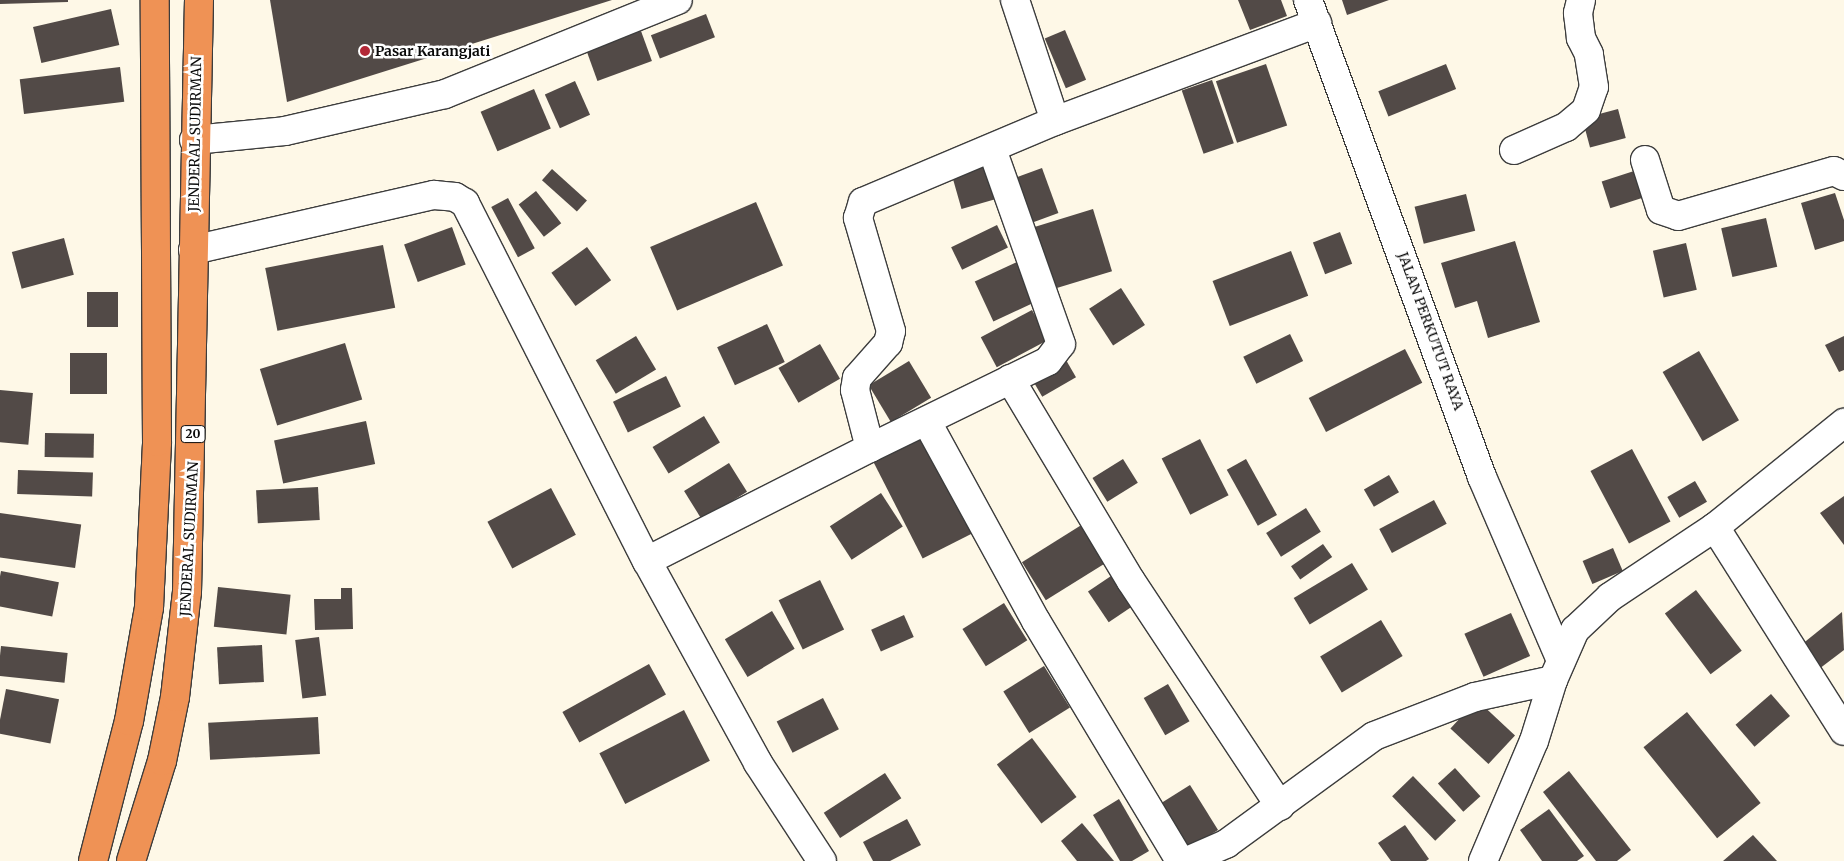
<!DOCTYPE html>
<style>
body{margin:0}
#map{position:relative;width:1844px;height:861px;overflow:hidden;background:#fef8e7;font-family:Merriweather,serif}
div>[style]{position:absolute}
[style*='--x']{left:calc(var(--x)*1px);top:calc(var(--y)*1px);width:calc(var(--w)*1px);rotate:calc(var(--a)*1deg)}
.building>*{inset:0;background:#524a47;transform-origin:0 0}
.roads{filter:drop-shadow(1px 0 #3d3d3d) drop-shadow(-1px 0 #3d3d3d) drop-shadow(0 1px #3d3d3d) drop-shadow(0 -1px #3d3d3d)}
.street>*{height:28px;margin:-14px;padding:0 14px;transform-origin:14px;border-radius:14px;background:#fff}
.highway>*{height:28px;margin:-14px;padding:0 14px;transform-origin:14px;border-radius:14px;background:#ef9255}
.dots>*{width:14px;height:14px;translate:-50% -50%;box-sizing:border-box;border:2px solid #fff;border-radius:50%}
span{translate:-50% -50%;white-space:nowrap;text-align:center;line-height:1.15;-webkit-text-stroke:5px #fff;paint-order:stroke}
.shield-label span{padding:1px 4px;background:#fff;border:1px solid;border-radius:4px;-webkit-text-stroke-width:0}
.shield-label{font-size:12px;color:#0a0a0a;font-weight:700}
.poi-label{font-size:14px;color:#0a0a0a;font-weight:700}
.left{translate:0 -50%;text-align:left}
.street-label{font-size:14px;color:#0a0a0a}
</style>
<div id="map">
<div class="building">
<div style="clip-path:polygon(0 0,68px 0,68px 2px,0 4px)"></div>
<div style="clip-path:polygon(270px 0,612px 0,287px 102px)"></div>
<div style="clip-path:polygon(1238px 0,1281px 0,1287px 16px,1250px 30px)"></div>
<div style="clip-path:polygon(1342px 0,1389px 0,1347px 15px)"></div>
<div style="left:111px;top:9px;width:37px;height:80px;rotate:77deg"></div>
<div style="left:706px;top:14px;width:25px;height:59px;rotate:69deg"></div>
<div style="left:1065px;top:30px;width:54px;height:22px;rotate:67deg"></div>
<div style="left:641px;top:31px;width:32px;height:58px;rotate:70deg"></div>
<div style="left:1266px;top:64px;width:65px;height:53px;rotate:71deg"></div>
<div style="left:1446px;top:64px;width:27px;height:73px;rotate:68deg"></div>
<div style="left:120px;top:67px;width:35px;height:101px;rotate:83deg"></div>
<div style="left:1212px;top:80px;width:67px;height:32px;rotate:71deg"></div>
<div style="left:575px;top:81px;width:37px;height:33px;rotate:66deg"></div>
<div style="left:534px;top:89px;width:43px;height:58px;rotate:67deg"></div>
<div style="left:1618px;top:109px;width:30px;height:37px;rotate:75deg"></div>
<div style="left:984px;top:164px;width:37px;height:34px;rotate:74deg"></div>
<div style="left:1042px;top:168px;width:48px;height:34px;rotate:70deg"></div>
<div style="left:552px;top:169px;width:47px;height:15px;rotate:42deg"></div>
<div style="left:1634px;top:171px;width:28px;height:34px;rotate:72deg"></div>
<div style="left:536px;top:191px;width:41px;height:22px;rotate:52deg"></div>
<div style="clip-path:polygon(1835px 193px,1844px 220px,1844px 241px,1815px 250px,1801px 203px)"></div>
<div style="left:1466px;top:194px;width:38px;height:53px;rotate:76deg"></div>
<div style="left:508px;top:198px;width:57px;height:19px;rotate:62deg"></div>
<div style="left:756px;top:202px;width:69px;height:115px;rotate:67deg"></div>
<div style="left:1093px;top:209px;width:65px;height:68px;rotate:73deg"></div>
<div style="left:1766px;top:218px;width:50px;height:46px;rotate:77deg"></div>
<div style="left:997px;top:225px;width:25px;height:51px;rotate:64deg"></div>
<div style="left:452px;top:227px;width:40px;height:51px;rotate:70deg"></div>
<div style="left:1340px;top:232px;width:34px;height:29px;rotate:69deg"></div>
<div style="left:64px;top:238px;width:38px;height:54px;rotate:75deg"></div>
<div style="clip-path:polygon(1515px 241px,1540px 322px,1488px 338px,1477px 301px,1455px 308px,1441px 263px)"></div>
<div style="left:1686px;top:243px;width:48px;height:34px;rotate:77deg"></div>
<div style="left:383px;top:245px;width:64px;height:120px;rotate:79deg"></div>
<div style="left:587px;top:247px;width:41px;height:44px;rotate:54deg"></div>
<div style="left:1291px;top:251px;width:48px;height:84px;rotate:69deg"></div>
<div style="left:1021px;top:260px;width:44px;height:51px;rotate:65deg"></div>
<div style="left:1121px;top:288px;width:44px;height:38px;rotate:57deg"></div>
<div style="left:87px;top:292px;width:31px;height:35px"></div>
<div style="left:1032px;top:310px;width:34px;height:58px;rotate:62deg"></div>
<div style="left:767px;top:324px;width:42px;height:55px;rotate:65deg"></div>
<div style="left:1290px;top:334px;width:30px;height:52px;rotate:64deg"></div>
<div style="left:636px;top:336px;width:39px;height:47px;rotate:59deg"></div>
<div style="clip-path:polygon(1844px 336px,1844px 370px,1839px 372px,1825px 345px)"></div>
<div style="left:345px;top:343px;width:59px;height:89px;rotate:73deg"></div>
<div style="left:820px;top:344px;width:40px;height:48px;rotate:60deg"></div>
<div style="left:1405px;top:349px;width:38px;height:108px;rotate:63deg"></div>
<div style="left:1699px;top:351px;width:80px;height:42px;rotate:60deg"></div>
<div style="left:107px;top:353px;width:41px;height:37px;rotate:90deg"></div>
<div style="left:1066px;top:360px;width:20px;height:39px;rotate:60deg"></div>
<div style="left:909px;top:361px;width:43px;height:47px;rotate:59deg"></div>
<div style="left:666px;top:376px;width:34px;height:59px;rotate:64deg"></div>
<div style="left:0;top:390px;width:33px;height:52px;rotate:5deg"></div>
<div style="left:704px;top:416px;width:31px;height:60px;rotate:59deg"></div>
<div style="left:366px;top:421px;width:44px;height:94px;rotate:78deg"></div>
<div style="left:919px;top:428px;width:118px;height:56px;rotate:63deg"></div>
<div style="left:45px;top:433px;width:49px;height:24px;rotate:1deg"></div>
<div style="left:1200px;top:439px;width:63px;height:43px;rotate:63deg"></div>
<div style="left:1632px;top:449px;width:82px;height:47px;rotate:62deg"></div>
<div style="left:1123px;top:459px;width:28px;height:36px;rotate:58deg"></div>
<div style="left:1246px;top:459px;width:64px;height:22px;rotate:61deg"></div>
<div style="left:729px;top:463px;width:34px;height:53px;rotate:58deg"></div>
<div style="left:18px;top:470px;width:75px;height:24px;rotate:2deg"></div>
<div style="left:1389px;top:475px;width:20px;height:29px;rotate:60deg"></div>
<div style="left:1695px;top:481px;width:24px;height:32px;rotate:60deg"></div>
<div style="left:318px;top:487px;width:33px;height:62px;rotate:87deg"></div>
<div style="left:551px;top:488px;width:53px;height:72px;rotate:62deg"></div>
<div style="left:881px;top:493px;width:40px;height:61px;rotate:57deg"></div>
<div style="clip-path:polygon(1844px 496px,1844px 545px,1820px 513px)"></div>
<div style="left:1434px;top:500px;width:27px;height:62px;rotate:62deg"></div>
<div style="left:1306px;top:508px;width:28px;height:47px;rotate:58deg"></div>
<div style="left:0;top:513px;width:82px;height:44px;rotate:8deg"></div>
<div style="left:1083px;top:524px;width:45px;height:72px;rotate:58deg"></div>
<div style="left:1323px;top:544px;width:16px;height:39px;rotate:55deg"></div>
<div style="left:1613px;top:548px;width:25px;height:33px;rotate:67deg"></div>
<div style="left:1352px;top:563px;width:31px;height:68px;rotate:59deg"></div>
<div style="left:1px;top:571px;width:59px;height:35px;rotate:11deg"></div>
<div style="left:1117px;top:572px;width:37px;height:35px;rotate:56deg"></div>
<div style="left:820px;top:580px;width:55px;height:46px;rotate:64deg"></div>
<div style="left:218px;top:587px;width:73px;height:40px;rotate:6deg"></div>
<div style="clip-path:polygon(341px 588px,352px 588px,353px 629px,315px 630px,314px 599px,341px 599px)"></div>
<div style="left:1696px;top:590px;width:76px;height:39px;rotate:53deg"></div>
<div style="left:1004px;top:603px;width:44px;height:49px;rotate:58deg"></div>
<div style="left:772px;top:611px;width:44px;height:55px;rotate:59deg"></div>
<div style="clip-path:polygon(1842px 612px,1844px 650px,1819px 669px,1801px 645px)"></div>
<div style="left:1511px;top:613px;width:47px;height:51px;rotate:66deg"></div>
<div style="left:904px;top:615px;width:24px;height:36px;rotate:66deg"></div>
<div style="left:1381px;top:620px;width:42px;height:71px;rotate:59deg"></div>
<div style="left:319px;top:637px;width:59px;height:24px;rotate:83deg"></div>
<div style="left:262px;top:645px;width:37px;height:45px;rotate:87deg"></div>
<div style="left:1px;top:646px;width:67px;height:30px;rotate:6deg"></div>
<div style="left:649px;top:664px;width:35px;height:99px;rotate:61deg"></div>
<div style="left:1044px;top:666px;width:49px;height:48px;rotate:58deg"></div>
<div style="left:1168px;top:684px;width:43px;height:28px;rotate:60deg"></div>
<div style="left:6px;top:689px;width:54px;height:45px;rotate:11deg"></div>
<div style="left:1771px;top:694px;width:29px;height:47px;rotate:49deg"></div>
<div style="left:823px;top:698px;width:35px;height:52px;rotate:63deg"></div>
<div style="left:1477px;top:700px;width:52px;height:39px;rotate:43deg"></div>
<div style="left:684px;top:710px;width:57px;height:95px;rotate:63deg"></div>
<div style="left:1687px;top:712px;width:117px;height:56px;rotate:51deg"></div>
<div style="left:318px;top:717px;width:37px;height:110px;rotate:87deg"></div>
<div style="left:1032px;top:738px;width:74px;height:44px;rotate:53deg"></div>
<div style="left:1455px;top:768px;width:38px;height:23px;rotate:48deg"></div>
<div style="clip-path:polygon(1569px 771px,1631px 850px,1617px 861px,1596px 861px,1543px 792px)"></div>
<div style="left:885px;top:773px;width:30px;height:73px;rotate:57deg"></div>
<div style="left:1413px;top:776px;width:62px;height:29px;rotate:46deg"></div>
<div style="left:1190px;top:785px;width:53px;height:39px;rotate:58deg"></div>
<div style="clip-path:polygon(1119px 799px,1149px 851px,1132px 861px,1120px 861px,1093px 815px)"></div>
<div style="clip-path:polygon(1549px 809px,1584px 856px,1577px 861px,1542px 861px,1520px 830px)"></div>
<div style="clip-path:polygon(907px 819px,921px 845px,890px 861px,873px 861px,863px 842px)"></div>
<div style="clip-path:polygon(1082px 823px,1114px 861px,1077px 861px,1061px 841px)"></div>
<div style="clip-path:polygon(1405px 825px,1429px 859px,1426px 861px,1391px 861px,1378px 843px)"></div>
<div style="clip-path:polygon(1753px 835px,1777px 861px,1723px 861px)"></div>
</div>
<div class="roads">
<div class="street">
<div style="--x:1015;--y:0;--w:127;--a:71.7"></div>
<div style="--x:1308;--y:0;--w:508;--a:69.96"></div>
<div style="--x:1482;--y:477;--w:199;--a:66.7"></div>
<div style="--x:194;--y:140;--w:91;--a:-5.6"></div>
<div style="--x:285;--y:131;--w:164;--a:-13"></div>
<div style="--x:445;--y:94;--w:251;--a:-22"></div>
<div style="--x:1514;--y:150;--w:57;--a:-23.9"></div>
<div style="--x:1566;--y:127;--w:26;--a:-40"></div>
<div style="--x:1586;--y:110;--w:24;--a:-71"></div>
<div style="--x:1594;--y:87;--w:33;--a:-99"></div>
<div style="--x:1589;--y:54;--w:18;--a:-117"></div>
<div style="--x:1581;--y:38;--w:25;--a:-97"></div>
<div style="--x:1578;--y:13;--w:13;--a:-77"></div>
<div style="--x:1645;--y:160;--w:52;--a:72.3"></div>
<div style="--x:1661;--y:210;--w:18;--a:19"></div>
<div style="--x:1678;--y:216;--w:162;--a:-16.1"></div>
<div style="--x:1834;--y:171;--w:11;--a:27"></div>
<div style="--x:193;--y:250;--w:247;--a:-12.9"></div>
<div style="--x:434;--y:195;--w:21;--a:5"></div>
<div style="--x:455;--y:197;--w:12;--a:31"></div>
<div style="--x:465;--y:203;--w:402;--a:63.1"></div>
<div style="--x:647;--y:561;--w:230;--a:61.2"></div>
<div style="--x:758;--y:763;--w:117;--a:56.9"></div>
<div style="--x:1010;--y:379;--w:235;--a:59.1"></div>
<div style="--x:1131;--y:581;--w:270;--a:56.5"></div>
<div style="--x:927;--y:422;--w:227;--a:61.3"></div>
<div style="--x:1036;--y:621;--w:280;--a:59"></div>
<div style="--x:870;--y:448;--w:198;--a:-26"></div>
<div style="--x:1048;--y:361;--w:21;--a:-53"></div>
<div style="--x:1061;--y:344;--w:207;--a:-109.5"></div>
<div style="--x:1715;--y:527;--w:241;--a:57.7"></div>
<div style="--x:647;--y:561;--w:250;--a:-26.9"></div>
<div style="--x:870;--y:448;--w:60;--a:-104.5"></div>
<div style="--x:855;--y:390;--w:12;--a:-81"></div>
<div style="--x:857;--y:378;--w:47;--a:-48.5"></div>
<div style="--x:888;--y:343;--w:12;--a:-76"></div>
<div style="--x:891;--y:331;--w:118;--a:-106.3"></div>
<div style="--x:858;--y:218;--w:17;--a:-73"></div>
<div style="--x:863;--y:202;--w:208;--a:-22.9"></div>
<div style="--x:1055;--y:121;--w:280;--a:-20.5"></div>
<div style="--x:1187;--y:861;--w:43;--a:-23.6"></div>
<div style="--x:1226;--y:844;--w:183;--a:-36.1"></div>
<div style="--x:1374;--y:736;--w:108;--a:-21.1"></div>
<div style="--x:1475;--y:697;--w:80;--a:-12.3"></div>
<div style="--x:1483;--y:861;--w:130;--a:-67"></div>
<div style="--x:1534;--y:741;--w:64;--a:-72.7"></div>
<div style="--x:1553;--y:680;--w:55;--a:-66.3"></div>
<div style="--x:1575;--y:630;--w:48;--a:-43.3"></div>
<div style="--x:1610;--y:597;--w:126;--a:-33.7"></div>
<div style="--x:1715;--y:527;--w:166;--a:-38.9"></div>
</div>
<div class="highway">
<div style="--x:93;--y:861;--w:145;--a:-75.6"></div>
<div style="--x:129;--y:721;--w:116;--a:-80"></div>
<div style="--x:149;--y:607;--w:165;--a:-87.2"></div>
<div style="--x:157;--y:442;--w:442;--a:-90.3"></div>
<div style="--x:131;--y:861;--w:105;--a:-72.8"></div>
<div style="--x:162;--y:761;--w:65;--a:-78.5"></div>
<div style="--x:175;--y:697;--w:106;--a:-83.5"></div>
<div style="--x:187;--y:592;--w:592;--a:-88.84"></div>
</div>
</div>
<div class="dots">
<div style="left:365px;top:51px;background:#b32837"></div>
</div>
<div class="shield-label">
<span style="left:193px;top:434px">20</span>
</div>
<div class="poi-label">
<span class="left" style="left:375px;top:51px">Pasar Karangjati</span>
</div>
<div class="street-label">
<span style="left:195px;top:134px;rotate:-89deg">JENDERAL SUDIRMAN</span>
<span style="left:1431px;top:331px;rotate:70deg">JALAN PERKUTUT RAYA</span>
<span style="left:189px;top:539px;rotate:-87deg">JENDERAL SUDIRMAN</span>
</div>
</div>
